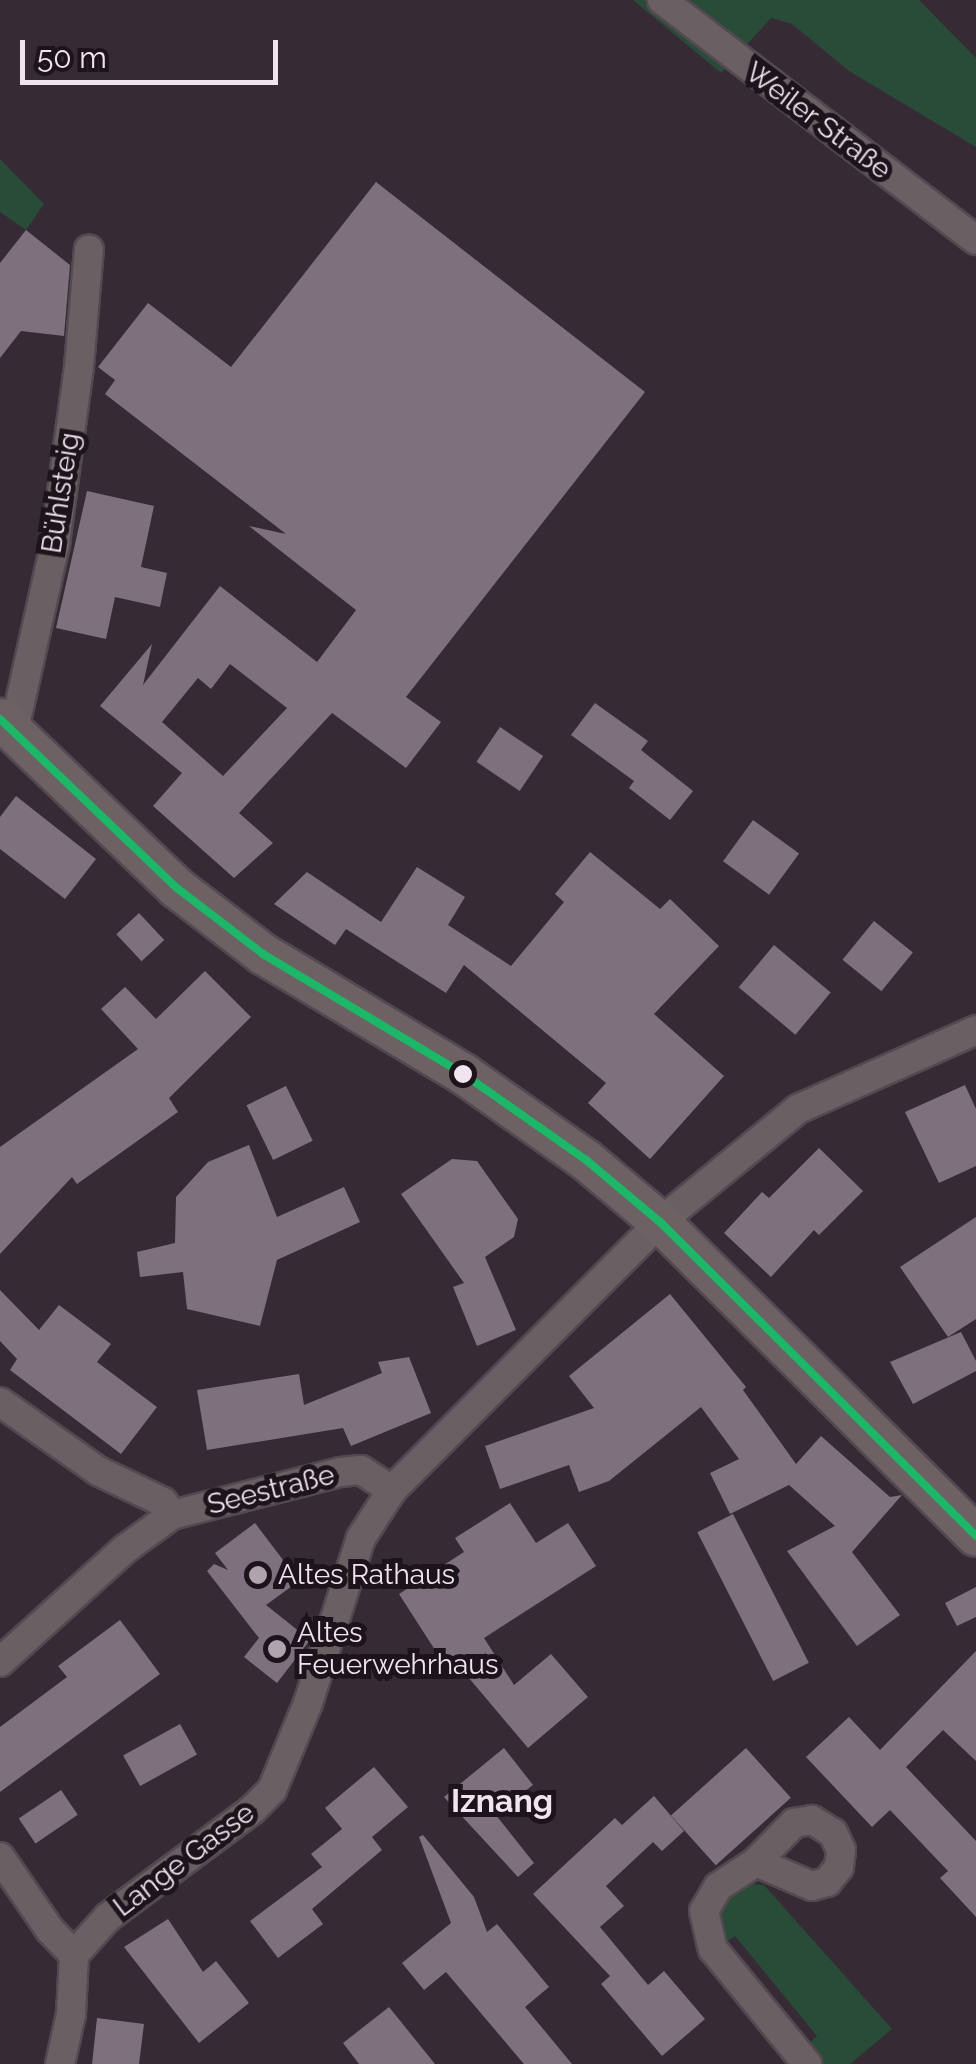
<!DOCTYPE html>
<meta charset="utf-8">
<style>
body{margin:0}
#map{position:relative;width:976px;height:2064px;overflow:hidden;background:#362b34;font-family:Raleway,sans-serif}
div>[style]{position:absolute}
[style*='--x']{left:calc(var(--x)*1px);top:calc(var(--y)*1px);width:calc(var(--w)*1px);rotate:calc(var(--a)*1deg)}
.green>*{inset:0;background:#284c38}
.building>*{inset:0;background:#7f707d;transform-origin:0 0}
.roads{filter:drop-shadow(2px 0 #534951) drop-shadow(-2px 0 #534951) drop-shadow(0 2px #534951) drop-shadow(0 -2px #534951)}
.minor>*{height:28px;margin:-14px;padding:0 14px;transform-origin:14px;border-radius:14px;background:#6a5f62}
.secondary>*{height:40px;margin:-20px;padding:0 20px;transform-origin:20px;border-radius:20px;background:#6d6164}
.bus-1>*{height:8px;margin:-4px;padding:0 4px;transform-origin:4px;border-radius:4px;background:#1ab867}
.dots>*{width:28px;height:28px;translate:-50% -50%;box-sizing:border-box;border:5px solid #1c131b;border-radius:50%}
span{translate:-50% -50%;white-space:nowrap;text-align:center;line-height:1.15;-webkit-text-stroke:10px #1c131b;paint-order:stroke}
.street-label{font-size:28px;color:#f1e4ef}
.poi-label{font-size:28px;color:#f1e4ef}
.left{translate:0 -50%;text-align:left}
.quarter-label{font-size:32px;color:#f1e4ef;font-weight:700}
.scale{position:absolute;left:20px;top:40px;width:258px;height:45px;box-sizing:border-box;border:5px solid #f1e4ef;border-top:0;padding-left:12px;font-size:30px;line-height:35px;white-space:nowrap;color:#f1e4ef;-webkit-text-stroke:8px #1c131b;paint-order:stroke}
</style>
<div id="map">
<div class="green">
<div style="clip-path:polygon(633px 0,919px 0,976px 58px,976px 147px,849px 71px,792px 24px,771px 18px,721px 73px)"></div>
<div style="clip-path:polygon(0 159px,44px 204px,26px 230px,0 212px)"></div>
<div style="clip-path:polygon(753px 1884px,764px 1885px,892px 2029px,850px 2064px,822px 2064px,806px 2046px,817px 2036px,735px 1936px,722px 1945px,718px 1918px,728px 1900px)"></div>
</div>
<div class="building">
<div style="clip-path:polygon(evenodd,376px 182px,645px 392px,406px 697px,441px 722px,406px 768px,332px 713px,239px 813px,273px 843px,234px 878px,153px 806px,182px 773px,100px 706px,152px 644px,143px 685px,220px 586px,317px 662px,356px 610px,249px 526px,286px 534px,105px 394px,115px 380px,98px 367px,148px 303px,231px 367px,376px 182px,230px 664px,287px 708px,223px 776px,162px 722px,198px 678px,211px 689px,230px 664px)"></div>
<div style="clip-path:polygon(26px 230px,70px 265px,64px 336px,21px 331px,0 358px,0 263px)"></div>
<div style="clip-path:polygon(87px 491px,154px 506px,141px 567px,167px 573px,160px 607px,115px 597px,106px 639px,56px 628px)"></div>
<div style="clip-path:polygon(595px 703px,648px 741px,641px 750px,693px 791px,670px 820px,629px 788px,634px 781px,571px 735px)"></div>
<div style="left:500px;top:727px;width:52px;height:42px;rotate:34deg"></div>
<div style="clip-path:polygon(16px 796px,96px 859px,65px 899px,0 849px,0 817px)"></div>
<div style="left:753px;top:820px;width:57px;height:51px;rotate:36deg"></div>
<div style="clip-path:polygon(590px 852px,660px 909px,670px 899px,719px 946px,654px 1014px,724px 1076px,650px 1159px,588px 1103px,606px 1083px,464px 965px,446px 993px,346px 929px,335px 945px,274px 904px,307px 872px,381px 922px,417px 867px,465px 897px,448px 925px,511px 966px,564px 902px,555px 894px)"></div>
<div style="left:139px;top:913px;width:37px;height:31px;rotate:47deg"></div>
<div style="left:874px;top:921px;width:50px;height:50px;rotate:39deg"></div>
<div style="left:774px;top:945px;width:74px;height:55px;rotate:40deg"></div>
<div style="clip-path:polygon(205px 971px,251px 1017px,169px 1098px,178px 1112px,77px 1184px,72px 1177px,0 1254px,0 1147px,138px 1049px,101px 1009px,125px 987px,156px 1019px)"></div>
<div style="clip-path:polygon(965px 1085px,976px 1109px,976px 1166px,939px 1183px,905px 1112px)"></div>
<div style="left:286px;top:1086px;width:61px;height:44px;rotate:64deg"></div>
<div style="clip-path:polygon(249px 1145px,277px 1217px,344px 1187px,360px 1222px,277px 1260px,260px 1326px,187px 1309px,183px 1272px,140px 1277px,137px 1252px,175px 1243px,176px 1197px,208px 1162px)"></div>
<div style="clip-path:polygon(819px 1148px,863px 1191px,819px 1235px,814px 1230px,771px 1277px,724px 1233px,762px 1192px,769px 1198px)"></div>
<div style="clip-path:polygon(452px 1159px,477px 1161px,518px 1219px,514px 1237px,485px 1257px,516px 1330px,477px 1346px,453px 1287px,464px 1283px,401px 1194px)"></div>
<div style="clip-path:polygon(976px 1217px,976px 1319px,948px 1337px,900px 1267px)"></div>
<div style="clip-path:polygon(0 1290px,39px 1330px,59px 1305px,111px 1344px,97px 1362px,157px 1407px,121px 1454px,10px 1370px,17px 1359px,0 1341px)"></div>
<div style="clip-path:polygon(670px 1294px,746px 1387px,743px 1390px,796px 1464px,821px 1436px,890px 1497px,902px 1495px,852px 1552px,900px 1615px,857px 1646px,787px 1551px,835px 1526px,789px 1485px,730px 1514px,710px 1473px,739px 1459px,701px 1407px,609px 1481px,579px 1492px,569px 1465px,500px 1489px,485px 1446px,594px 1408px,569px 1376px)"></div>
<div style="clip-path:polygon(961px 1332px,976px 1361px,976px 1371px,913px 1404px,890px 1362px)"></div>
<div style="clip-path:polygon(409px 1357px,431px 1413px,351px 1446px,343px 1428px,207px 1450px,197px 1390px,299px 1374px,304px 1405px,382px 1373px,378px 1362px)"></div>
<div style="clip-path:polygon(510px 1503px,536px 1543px,568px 1523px,596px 1566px,484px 1638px,514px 1685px,551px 1654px,588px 1697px,528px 1748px,463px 1671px,453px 1678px,399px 1594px,464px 1552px,455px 1538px)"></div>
<div style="left:733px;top:1514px;width:167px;height:40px;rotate:63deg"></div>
<div style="clip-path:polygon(255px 1523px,299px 1581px,266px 1605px,310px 1640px,277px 1683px,244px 1657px,259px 1638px,207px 1571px,214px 1564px,228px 1570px,215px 1553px)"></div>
<div style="clip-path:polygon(976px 1587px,976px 1617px,957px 1626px,945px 1603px)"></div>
<div style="clip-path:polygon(120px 1620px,160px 1674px,0 1792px,0 1727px,67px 1677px,58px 1666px)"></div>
<div style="clip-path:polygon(976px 1651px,976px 1761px,943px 1730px,906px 1767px,976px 1841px,976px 1917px,940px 1878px,948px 1871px,890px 1810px,872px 1827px,806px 1757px,849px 1717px,880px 1750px)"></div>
<div style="left:180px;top:1724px;width:35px;height:65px;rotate:61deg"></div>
<div style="clip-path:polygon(504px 1748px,533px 1785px,495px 1814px,534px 1863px,518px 1877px,444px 1797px)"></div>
<div style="left:746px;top:1748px;width:67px;height:101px;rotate:48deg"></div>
<div style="clip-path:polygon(374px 1767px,408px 1807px,372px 1837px,382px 1850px,312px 1909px,323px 1924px,278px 1958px,250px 1921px,322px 1867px,311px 1854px,342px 1829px,325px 1808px)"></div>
<div style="left:61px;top:1790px;width:30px;height:51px;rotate:56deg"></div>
<div style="clip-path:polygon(654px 1796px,684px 1831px,662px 1851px,653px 1842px,606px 1886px,624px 1906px,600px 1927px,648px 1985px,664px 1971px,705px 2019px,662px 2056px,601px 1984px,610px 1976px,533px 1894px,615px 1818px,622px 1825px)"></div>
<div style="clip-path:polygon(423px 1835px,474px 1897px,487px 1932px,497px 1924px,549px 1987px,525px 2007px,572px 2064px,524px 2064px,446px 1972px,424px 1990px,402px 1963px,451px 1923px,419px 1837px)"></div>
<div style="clip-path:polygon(168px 1919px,203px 1972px,216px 1961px,249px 2003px,199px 2043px,124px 1947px)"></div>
<div style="clip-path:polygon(389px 2007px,435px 2064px,359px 2064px,343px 2043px)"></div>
<div style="clip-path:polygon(97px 2018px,144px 2024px,139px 2064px,92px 2064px)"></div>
</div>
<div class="roads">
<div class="minor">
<div style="--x:662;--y:0;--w:395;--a:37.4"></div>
<div style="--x:13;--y:734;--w:195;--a:-77.5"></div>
<div style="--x:55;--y:544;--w:179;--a:-82.3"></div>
<div style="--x:79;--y:367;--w:118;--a:-85.2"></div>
<div style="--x:0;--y:1402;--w:120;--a:35.1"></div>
<div style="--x:98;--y:1471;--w:72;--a:25.5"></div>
<div style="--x:163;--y:1502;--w:16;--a:55"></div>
<div style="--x:0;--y:1662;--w:169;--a:-42.1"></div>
<div style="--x:125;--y:1549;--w:58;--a:-35.9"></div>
<div style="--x:172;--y:1515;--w:174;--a:-14.3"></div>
<div style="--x:341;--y:1472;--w:20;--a:-6"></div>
<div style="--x:361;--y:1470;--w:37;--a:33"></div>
<div style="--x:0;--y:1857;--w:88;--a:55.6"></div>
<div style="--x:50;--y:1930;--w:35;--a:46"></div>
<div style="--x:756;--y:1862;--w:61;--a:23.2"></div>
<div style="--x:812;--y:1886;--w:16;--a:-15"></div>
<div style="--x:827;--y:1882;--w:19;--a:-51"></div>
<div style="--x:839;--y:1867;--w:17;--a:-83"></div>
<div style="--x:841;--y:1850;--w:19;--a:-115"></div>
<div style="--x:833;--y:1833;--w:25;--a:-148"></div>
<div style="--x:812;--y:1820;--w:18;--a:171"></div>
<div style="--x:794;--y:1823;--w:54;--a:134.3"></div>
<div style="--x:756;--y:1862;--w:45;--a:146.7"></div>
<div style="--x:718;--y:1887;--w:28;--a:120"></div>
<div style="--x:704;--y:1911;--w:39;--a:77"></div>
<div style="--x:713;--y:1949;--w:149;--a:50.7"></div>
<div style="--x:60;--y:2064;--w:51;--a:-77.6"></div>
<div style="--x:71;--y:2014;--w:59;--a:-87.1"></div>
<div style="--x:74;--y:1955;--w:51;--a:-48.2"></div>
<div style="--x:108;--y:1917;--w:179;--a:-36.6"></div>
<div style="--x:252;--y:1810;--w:28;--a:-45"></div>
<div style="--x:272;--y:1790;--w:94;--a:-67.5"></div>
<div style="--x:308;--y:1703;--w:173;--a:-72.2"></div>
<div style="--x:361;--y:1538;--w:57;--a:-57.1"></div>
<div style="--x:392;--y:1490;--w:379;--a:-45"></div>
<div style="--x:660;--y:1222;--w:178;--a:-39.3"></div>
<div style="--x:798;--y:1109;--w:195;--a:-23.9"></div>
</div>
<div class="secondary">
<div style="--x:0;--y:719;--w:245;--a:43.7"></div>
<div style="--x:177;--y:888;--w:108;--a:37.5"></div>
<div style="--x:263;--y:954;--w:235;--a:30.9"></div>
<div style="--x:465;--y:1075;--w:148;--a:35.1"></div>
<div style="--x:586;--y:1160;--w:97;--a:40"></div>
<div style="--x:660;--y:1222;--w:445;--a:44.8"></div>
</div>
</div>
<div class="bus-1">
<div style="--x:0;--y:719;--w:245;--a:43.7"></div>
<div style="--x:177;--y:888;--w:108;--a:37.5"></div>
<div style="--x:263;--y:954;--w:235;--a:30.9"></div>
<div style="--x:465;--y:1075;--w:148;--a:35.1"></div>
<div style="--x:586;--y:1160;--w:97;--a:40"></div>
<div style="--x:660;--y:1222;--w:445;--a:44.8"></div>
</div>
<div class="dots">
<div style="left:463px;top:1074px;background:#f1e4ef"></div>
<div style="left:258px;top:1575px;background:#b0a3ae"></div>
<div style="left:277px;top:1649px;background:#b0a3ae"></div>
</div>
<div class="street-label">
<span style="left:818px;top:121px;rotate:37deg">Weiler Straße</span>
<span style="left:61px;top:493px;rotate:-81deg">Bühlsteig</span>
<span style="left:271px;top:1490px;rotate:-14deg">Seestraße</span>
<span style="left:184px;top:1860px;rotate:-37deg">Lange Gasse</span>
</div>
<div class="poi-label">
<span class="left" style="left:278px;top:1575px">Altes Rathaus</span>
<span class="left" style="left:297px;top:1649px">Altes<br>Feuerwehrhaus</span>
</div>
<div class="quarter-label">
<span style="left:502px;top:1801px">Iznang</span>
</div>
<div class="scale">50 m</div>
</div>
